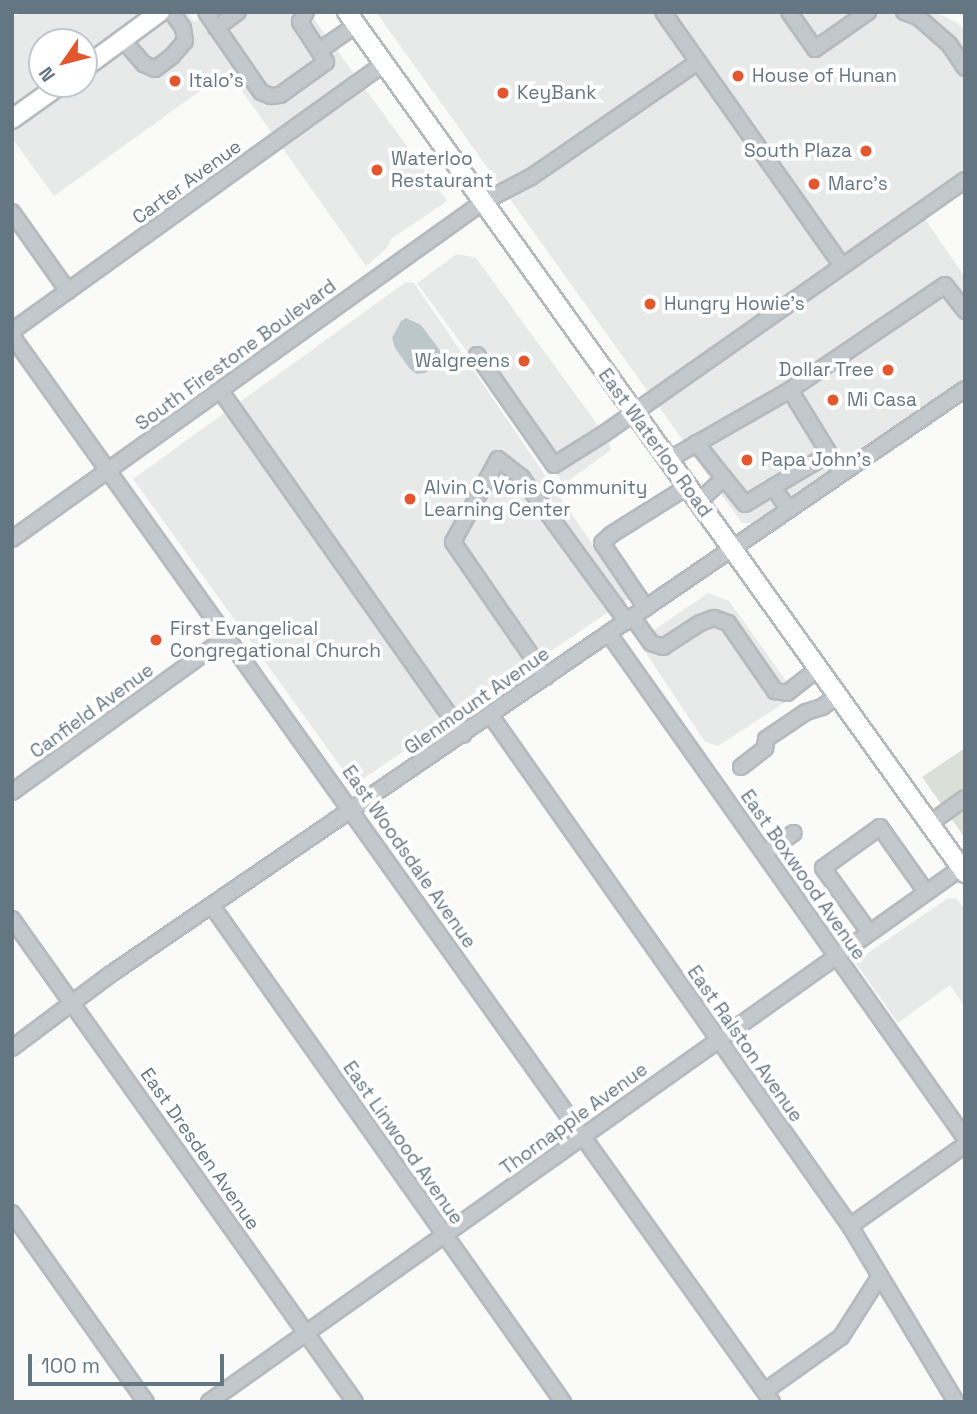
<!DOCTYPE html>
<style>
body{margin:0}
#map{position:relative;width:977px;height:1414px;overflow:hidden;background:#fafaf8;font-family:"Space Grotesk",sans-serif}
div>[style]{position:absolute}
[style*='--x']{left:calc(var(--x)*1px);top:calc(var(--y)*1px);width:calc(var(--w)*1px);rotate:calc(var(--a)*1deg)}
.built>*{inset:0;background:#e8e9e9}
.green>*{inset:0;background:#dadfd7}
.water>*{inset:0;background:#bbc7cb}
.roads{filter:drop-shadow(2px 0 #b5babe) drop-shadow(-2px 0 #b5babe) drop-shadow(0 2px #b5babe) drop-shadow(0 -2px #b5babe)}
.minor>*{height:14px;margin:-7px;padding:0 7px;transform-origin:7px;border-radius:7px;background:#c3c8cc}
.major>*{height:18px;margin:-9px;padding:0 9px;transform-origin:9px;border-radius:9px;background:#fff}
.dots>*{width:19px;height:19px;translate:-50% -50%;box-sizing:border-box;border:4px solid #fff;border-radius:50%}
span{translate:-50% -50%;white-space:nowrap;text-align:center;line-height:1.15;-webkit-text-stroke:7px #fff;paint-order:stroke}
.poi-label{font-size:19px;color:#657683}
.left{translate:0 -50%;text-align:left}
.right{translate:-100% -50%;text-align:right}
.street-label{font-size:19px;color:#657683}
.frame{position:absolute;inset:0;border:14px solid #657683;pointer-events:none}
.north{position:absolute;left:28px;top:28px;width:70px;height:70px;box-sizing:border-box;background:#fff;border:2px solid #c1c8cd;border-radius:50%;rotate:235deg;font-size:19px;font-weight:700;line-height:28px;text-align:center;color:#657683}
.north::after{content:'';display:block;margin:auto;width:24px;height:32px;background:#e4572e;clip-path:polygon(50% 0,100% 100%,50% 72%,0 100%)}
.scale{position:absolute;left:28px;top:1354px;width:196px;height:32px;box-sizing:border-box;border:4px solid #657683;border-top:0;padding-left:9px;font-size:21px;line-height:24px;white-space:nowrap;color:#657683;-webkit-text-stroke:5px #fff;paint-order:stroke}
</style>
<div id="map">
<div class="built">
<div style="clip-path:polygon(21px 12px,145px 12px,84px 57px,84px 42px,42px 42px,42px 84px,47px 84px,12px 109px,12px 18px)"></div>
<div style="clip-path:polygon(160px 12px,188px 12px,194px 22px,208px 12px,309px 12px,447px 201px,391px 239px,386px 249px,366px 266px,228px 71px,54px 196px,12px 138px,12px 119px,61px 84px,84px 84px,84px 68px)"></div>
<div style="clip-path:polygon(376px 12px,935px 12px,958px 23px,965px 32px,965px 187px,925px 219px,965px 277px,965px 380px,777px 511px,756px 523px,742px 523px)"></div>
<div style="clip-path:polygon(457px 254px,476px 258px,608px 439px,611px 450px,564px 484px,417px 283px)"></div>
<div style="clip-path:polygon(406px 282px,414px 283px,629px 598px,354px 785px,133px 479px)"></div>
<div style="clip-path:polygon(708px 593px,729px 601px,796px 695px,718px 746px,705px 742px,638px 641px)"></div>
<div style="clip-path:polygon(948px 898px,957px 899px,965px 910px,965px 1007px,950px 985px,898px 1023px,855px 962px)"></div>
</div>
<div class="green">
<div style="clip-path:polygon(965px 748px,965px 838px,922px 777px)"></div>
</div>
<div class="water">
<div style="clip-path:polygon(406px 318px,421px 325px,442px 353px,441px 363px,425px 373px,417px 374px,410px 369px,395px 348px,392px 338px,401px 321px)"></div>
</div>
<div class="roads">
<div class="minor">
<div style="--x:206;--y:12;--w:97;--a:55.5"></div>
<div style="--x:261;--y:92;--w:11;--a:22"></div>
<div style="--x:271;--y:96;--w:9;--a:-6"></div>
<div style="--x:280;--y:95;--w:57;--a:-35.7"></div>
<div style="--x:326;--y:62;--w:48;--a:-123"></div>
<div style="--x:300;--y:22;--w:12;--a:-59"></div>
<div style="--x:663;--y:12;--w:311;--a:54.8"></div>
<div style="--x:789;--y:12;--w:45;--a:54.9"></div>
<div style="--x:815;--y:49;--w:65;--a:-34.9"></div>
<div style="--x:904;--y:12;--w:15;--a:20"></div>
<div style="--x:918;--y:17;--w:41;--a:41.1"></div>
<div style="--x:949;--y:44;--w:29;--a:56"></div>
<div style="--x:216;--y:28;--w:27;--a:-36"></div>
<div style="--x:123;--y:40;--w:32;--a:49"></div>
<div style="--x:144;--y:64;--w:12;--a:24"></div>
<div style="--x:155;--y:69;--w:21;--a:-37"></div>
<div style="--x:172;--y:56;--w:20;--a:-49"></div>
<div style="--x:185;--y:41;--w:13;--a:-99"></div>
<div style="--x:183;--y:28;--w:19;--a:-125"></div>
<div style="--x:320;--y:50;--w:44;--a:-34.8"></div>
<div style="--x:12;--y:212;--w:97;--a:54.7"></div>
<div style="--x:12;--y:331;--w:458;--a:-35.7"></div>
<div style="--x:12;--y:336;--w:1309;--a:54.51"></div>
<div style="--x:477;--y:355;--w:134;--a:55"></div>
<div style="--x:554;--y:465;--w:60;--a:-32.1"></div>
<div style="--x:605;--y:433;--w:440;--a:-35.1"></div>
<div style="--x:220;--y:390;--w:422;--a:54.8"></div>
<div style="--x:790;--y:390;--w:187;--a:-34.1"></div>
<div style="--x:945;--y:285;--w:33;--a:52"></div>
<div style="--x:696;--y:443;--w:45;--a:51.3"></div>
<div style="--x:724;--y:478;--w:35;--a:137"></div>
<div style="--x:668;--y:460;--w:141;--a:-29.8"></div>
<div style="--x:790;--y:390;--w:97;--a:58.4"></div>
<div style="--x:724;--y:478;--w:33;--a:51"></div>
<div style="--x:745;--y:504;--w:33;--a:-31"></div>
<div style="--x:773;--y:487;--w:28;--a:55"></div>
<div style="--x:773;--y:487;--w:65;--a:-30.5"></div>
<div style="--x:12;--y:539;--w:579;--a:-35.58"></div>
<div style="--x:483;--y:202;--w:54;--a:-27.5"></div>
<div style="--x:531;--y:177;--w:203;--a:-34.6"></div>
<div style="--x:646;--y:608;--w:78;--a:-124.1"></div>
<div style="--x:602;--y:543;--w:13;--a:-42"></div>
<div style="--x:612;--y:534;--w:89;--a:-32.1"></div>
<div style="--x:633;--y:618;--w:31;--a:54"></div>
<div style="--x:651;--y:643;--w:13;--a:18"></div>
<div style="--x:663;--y:647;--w:44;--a:-33"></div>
<div style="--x:700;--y:623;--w:15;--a:-20"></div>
<div style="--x:714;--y:618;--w:15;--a:20"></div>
<div style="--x:728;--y:623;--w:83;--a:55.3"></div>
<div style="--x:775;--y:691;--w:12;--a:9"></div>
<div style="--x:787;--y:693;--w:39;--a:-38"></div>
<div style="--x:609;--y:634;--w:617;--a:54.76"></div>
<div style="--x:546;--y:677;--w:164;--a:-124.6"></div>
<div style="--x:453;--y:542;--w:94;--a:-61.5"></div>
<div style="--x:498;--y:459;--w:31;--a:38"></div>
<div style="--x:522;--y:478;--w:178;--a:53.9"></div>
<div style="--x:491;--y:716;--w:624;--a:54.86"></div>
<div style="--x:850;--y:1226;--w:205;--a:58.9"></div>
<div style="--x:741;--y:767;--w:31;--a:-38"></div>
<div style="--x:765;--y:748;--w:9;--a:-84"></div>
<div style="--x:766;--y:739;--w:48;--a:-34"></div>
<div style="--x:806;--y:712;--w:17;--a:-17"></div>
<div style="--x:822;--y:707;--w:19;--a:-35"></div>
<div style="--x:12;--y:792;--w:266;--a:-35.8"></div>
<div style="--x:929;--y:824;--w:44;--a:-35.8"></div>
<div style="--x:765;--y:853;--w:35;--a:-35"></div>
<div style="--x:212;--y:906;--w:608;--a:54.71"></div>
<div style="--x:12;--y:919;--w:592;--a:54.62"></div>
<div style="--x:869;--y:932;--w:79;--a:-125.7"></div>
<div style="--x:823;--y:868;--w:70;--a:-35.7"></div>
<div style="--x:880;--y:827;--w:80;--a:54.7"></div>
<div style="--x:12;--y:1048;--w:124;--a:-36.8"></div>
<div style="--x:111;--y:974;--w:1035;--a:-34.41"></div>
<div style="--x:12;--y:1213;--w:232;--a:54.7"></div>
<div style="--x:850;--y:1226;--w:141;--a:-35.2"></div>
<div style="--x:765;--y:1391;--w:93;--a:-35.4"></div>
<div style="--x:841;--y:1337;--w:72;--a:-57.4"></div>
<div style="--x:209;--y:1402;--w:922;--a:-35.38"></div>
</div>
<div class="major">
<div style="--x:347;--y:12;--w:1060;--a:54.33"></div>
<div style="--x:84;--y:68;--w:94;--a:-36.4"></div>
<div style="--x:12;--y:119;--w:60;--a:-35.5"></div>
</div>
</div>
<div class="dots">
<div style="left:738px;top:76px;background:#e4572e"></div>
<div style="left:175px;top:81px;background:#e4572e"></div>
<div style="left:503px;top:93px;background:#e4572e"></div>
<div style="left:866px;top:151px;background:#e4572e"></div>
<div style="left:377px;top:170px;background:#e4572e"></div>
<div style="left:814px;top:184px;background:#e4572e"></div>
<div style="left:650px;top:304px;background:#e4572e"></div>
<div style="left:524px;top:361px;background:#e4572e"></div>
<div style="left:888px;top:370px;background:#e4572e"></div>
<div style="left:833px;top:400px;background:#e4572e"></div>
<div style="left:747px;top:460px;background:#e4572e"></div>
<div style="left:410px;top:499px;background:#e4572e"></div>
<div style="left:156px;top:640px;background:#e4572e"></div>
</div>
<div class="poi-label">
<span class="left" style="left:752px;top:76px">House of Hunan</span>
<span class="left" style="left:189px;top:81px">Italo's</span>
<span class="left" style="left:517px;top:93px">KeyBank</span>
<span class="right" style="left:852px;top:151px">South Plaza</span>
<span class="left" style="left:391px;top:170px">Waterloo<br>Restaurant</span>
<span class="left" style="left:828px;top:184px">Marc's</span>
<span class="left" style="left:664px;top:304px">Hungry Howie's</span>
<span class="right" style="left:510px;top:361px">Walgreens</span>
<span class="right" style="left:874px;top:370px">Dollar Tree</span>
<span class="left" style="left:847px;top:400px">Mi Casa</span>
<span class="left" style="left:761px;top:460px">Papa John's</span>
<span class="left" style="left:424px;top:499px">Alvin C. Voris Community<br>Learning Center</span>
<span class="left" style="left:170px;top:640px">First Evangelical<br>Congregational Church</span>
</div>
<div class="street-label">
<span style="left:187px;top:182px;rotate:-36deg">Carter Avenue</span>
<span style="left:236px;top:355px;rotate:-36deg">South Firestone Boulevard</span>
<span style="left:655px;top:443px;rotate:54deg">East Waterloo Road</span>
<span style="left:477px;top:701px;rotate:-35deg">Glenmount Avenue</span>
<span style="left:92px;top:711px;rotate:-36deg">Canfield Avenue</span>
<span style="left:409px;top:857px;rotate:55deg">East Woodsdale Avenue</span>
<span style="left:803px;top:875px;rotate:55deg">East Boxwood Avenue</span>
<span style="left:745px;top:1044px;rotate:55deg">East Ralston Avenue</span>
<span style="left:574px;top:1119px;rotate:-36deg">Thornapple Avenue</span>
<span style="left:403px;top:1143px;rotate:55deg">East Linwood Avenue</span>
<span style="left:200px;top:1149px;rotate:55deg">East Dresden Avenue</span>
</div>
<div class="frame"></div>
<div class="north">N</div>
<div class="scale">100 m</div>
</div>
